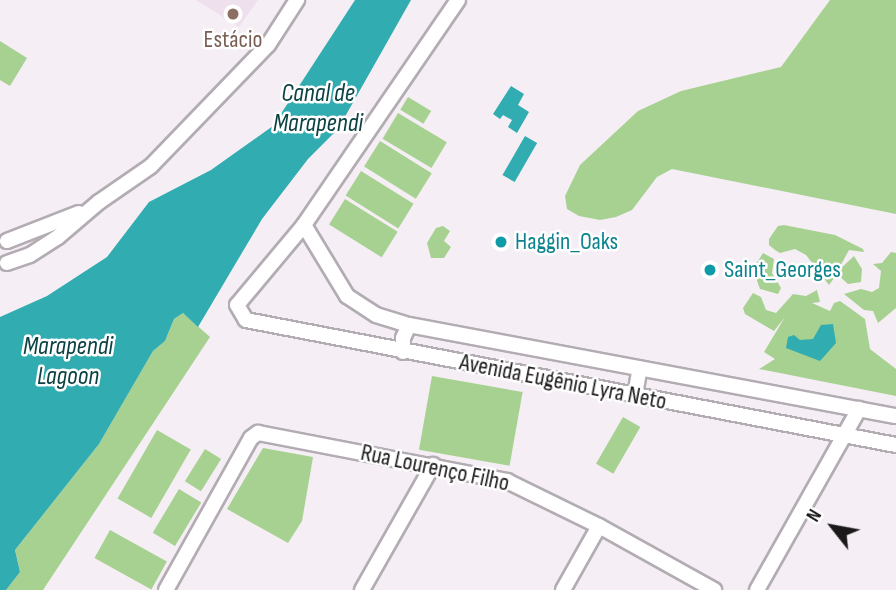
<!DOCTYPE html>
<meta charset="utf-8">
<style>
body{margin:0}
#map{position:relative;width:896px;height:590px;overflow:hidden;background:#f5eef5;font-family:"Sofia Sans Condensed",sans-serif}
div>[style]{position:absolute}
[style*='--x']{left:calc(var(--x)*1px);top:calc(var(--y)*1px);width:calc(var(--w)*1px);rotate:calc(var(--a)*1deg)}
.built>*{inset:0;background:#eee0ed}
.green>*{inset:0;background:#a7d190;transform-origin:0 0}
.water>*{inset:0;background:#31acb1;transform-origin:0 0}
.roads{filter:drop-shadow(2px 0 #b3acb3) drop-shadow(-2px 0 #b3acb3) drop-shadow(0 2px #b3acb3) drop-shadow(0 -2px #b3acb3)}
.minor>*{height:14px;margin:-7px;padding:0 7px;transform-origin:7px;border-radius:7px;background:#fff}
.dots>*{width:19px;height:19px;translate:-50% -50%;box-sizing:border-box;border:4px solid #fff;border-radius:50%}
span{translate:-50% -50%;white-space:nowrap;text-align:center;line-height:1.15;-webkit-text-stroke:5px #fff;paint-order:stroke}
.education-label{font-size:24px;color:#785e54}
.culture-label{font-size:24px;color:#0d838f}
.left{translate:0 -50%;text-align:left}
.street-label{font-size:24px;color:#1c191b}
.water-label{font-size:26px;color:#0b4244;font-style:italic}
.north{position:absolute;left:798px;top:492px;width:70px;height:70px;-webkit-text-stroke:5px #fff;paint-order:stroke;rotate:301deg;font-size:19px;font-weight:700;line-height:28px;text-align:center;color:#1c191b}
.north::after{content:'';display:block;margin:auto;width:24px;height:32px;background:#1c191b;clip-path:polygon(50% 0,100% 100%,50% 72%,0 100%)}
</style>
<div id="map">
<div class="built">
<div style="clip-path:polygon(196px 0,258px 0,239px 27px)"></div>
</div>
<div class="green">
<div style="clip-path:polygon(830px 0,896px 0,896px 214px,672px 169px,657px 177px,632px 210px,616px 217px,600px 220px,579px 216px,567px 209px,565px 196px,580px 165px,638px 111px,681px 91px,781px 67px)"></div>
<div style="clip-path:polygon(0 41px,27px 58px,10px 86px,0 80px)"></div>
<div style="left:408px;top:97px;width:27px;height:15px;rotate:31deg"></div>
<div style="left:398px;top:113px;width:57px;height:30px;rotate:31deg"></div>
<div style="left:380px;top:141px;width:61px;height:30px;rotate:32deg"></div>
<div style="left:361px;top:171px;width:62px;height:29px;rotate:32deg"></div>
<div style="left:345px;top:199px;width:62px;height:30px;rotate:32deg"></div>
<div style="clip-path:polygon(784px 225px,835px 235px,863px 249px,864px 252px,849px 250px,837px 272px,854px 256px,862px 269px,861px 282px,848px 284px,837px 274px,829px 285px,806px 255px,795px 249px,780px 253px,775px 250px,769px 245px,769px 239px,778px 226px)"></div>
<div style="clip-path:polygon(443px 226px,450px 231px,444px 241px,451px 247px,444px 258px,431px 258px,427px 243px,436px 228px)"></div>
<div style="clip-path:polygon(891px 252px,896px 253px,896px 308px,878px 323px,873px 311px,864px 310px,844px 294px,861px 289px,872px 292px,879px 288px,881px 271px,873px 264px,882px 263px)"></div>
<div style="clip-path:polygon(763px 253px,774px 259px,772px 273px,781px 288px,778px 294px,760px 289px,753px 269px)"></div>
<div style="clip-path:polygon(817px 290px,820px 302px,812px 303px,830px 311px,834px 303px,840px 301px,865px 319px,870px 349px,896px 369px,896px 396px,759px 369px,775px 359px,764px 352px,785px 317px,774px 331px,745px 314px,743px 308px,753px 293px,761px 297px,766px 310px,776px 313px,793px 294px,806px 296px)"></div>
<div style="clip-path:polygon(183px 313px,210px 337px,43px 590px,6px 590px,20px 572px,15px 550px,99px 444px,153px 351px,165px 341px,174px 319px)"></div>
<div style="left:432px;top:376px;width:92px;height:75px;rotate:10deg"></div>
<div style="left:623px;top:417px;width:20px;height:54px;rotate:30deg"></div>
<div style="left:157px;top:430px;width:39px;height:79px;rotate:30deg"></div>
<div style="clip-path:polygon(263px 448px,313px 457px,302px 521px,288px 543px,227px 509px)"></div>
<div style="left:205px;top:449px;width:19px;height:38px;rotate:32deg"></div>
<div style="left:179px;top:489px;width:26px;height:51px;rotate:31deg"></div>
<div style="left:110px;top:530px;width:65px;height:32px;rotate:29deg"></div>
</div>
<div class="water">
<div style="clip-path:polygon(355px 0,411px 0,338px 129px,308px 159px,262px 219px,198px 327px,183px 313px,174px 319px,165px 341px,153px 351px,99px 444px,15px 550px,20px 572px,6px 590px,0 590px,0 317px,47px 296px,107px 257px,149px 202px,211px 170px,273px 126px)"></div>
<div style="clip-path:polygon(511px 86px,524px 94px,518px 105px,529px 112px,517px 133px,508px 127px,512px 120px,503px 115px,500px 119px,493px 114px)"></div>
<div style="left:525px;top:136px;width:14px;height:45px;rotate:30deg"></div>
<div style="clip-path:polygon(833px 324px,836px 343px,820px 361px,786px 348px,788px 337px,794px 335px,800px 340px,813px 339px,821px 325px)"></div>
</div>
<div class="roads">
<div class="minor">
<div style="--x:458;--y:0;--w:273;--a:124.4"></div>
<div style="--x:304;--y:225;--w:104;--a:129.9"></div>
<div style="--x:237;--y:305;--w:17;--a:59"></div>
<div style="--x:246;--y:320;--w:662;--a:10.89"></div>
<div style="--x:304;--y:225;--w:83;--a:58.8"></div>
<div style="--x:347;--y:296;--w:35;--a:33"></div>
<div style="--x:376;--y:315;--w:34;--a:17"></div>
<div style="--x:409;--y:325;--w:495;--a:10.6"></div>
<div style="--x:7;--y:241;--w:77;--a:-21.3"></div>
<div style="--x:7;--y:263;--w:24;--a:-19"></div>
<div style="--x:30;--y:255;--w:33;--a:-33"></div>
<div style="--x:58;--y:237;--w:54;--a:-40.5"></div>
<div style="--x:99;--y:202;--w:63;--a:-34.7"></div>
<div style="--x:151;--y:166;--w:168;--a:-46"></div>
<div style="--x:268;--y:45;--w:54;--a:-57.2"></div>
<div style="--x:403;--y:352;--w:14;--a:-90"></div>
<div style="--x:403;--y:338;--w:14;--a:-65"></div>
<div style="--x:635;--y:395;--w:27;--a:-80"></div>
<div style="--x:166;--y:590;--w:174;--a:-60.8"></div>
<div style="--x:251;--y:438;--w:9;--a:-36"></div>
<div style="--x:258;--y:433;--w:254;--a:10.9"></div>
<div style="--x:507;--y:481;--w:102;--a:26.1"></div>
<div style="--x:599;--y:526;--w:132;--a:29.1"></div>
<div style="--x:362;--y:590;--w:144;--a:-60.4"></div>
<div style="--x:563;--y:590;--w:73;--a:-60.6"></div>
<div style="--x:757;--y:590;--w:208;--a:-60.6"></div>
</div>
</div>
<div class="dots">
<div style="left:233px;top:14px;background:#8d6e63"></div>
<div style="left:501px;top:242px;background:#0f9aa8"></div>
<div style="left:710px;top:270px;background:#0f9aa8"></div>
</div>
<div class="education-label">
<span style="left:233px;top:40px">Estácio</span>
</div>
<div class="culture-label">
<span class="left" style="left:515px;top:242px">Haggin_Oaks</span>
<span class="left" style="left:724px;top:270px">Saint_Georges</span>
</div>
<div class="street-label">
<span style="left:563px;top:382px;rotate:11deg">Avenida Eugênio Lyra Neto</span>
<span style="left:435px;top:468px;rotate:12deg">Rua Lourenço Filho</span>
</div>
<div class="water-label">
<span style="left:318px;top:109px">Canal de<br>Marapendi</span>
<span style="left:68px;top:362px">Marapendi<br>Lagoon</span>
</div>
<div class="north">N</div>
</div>
